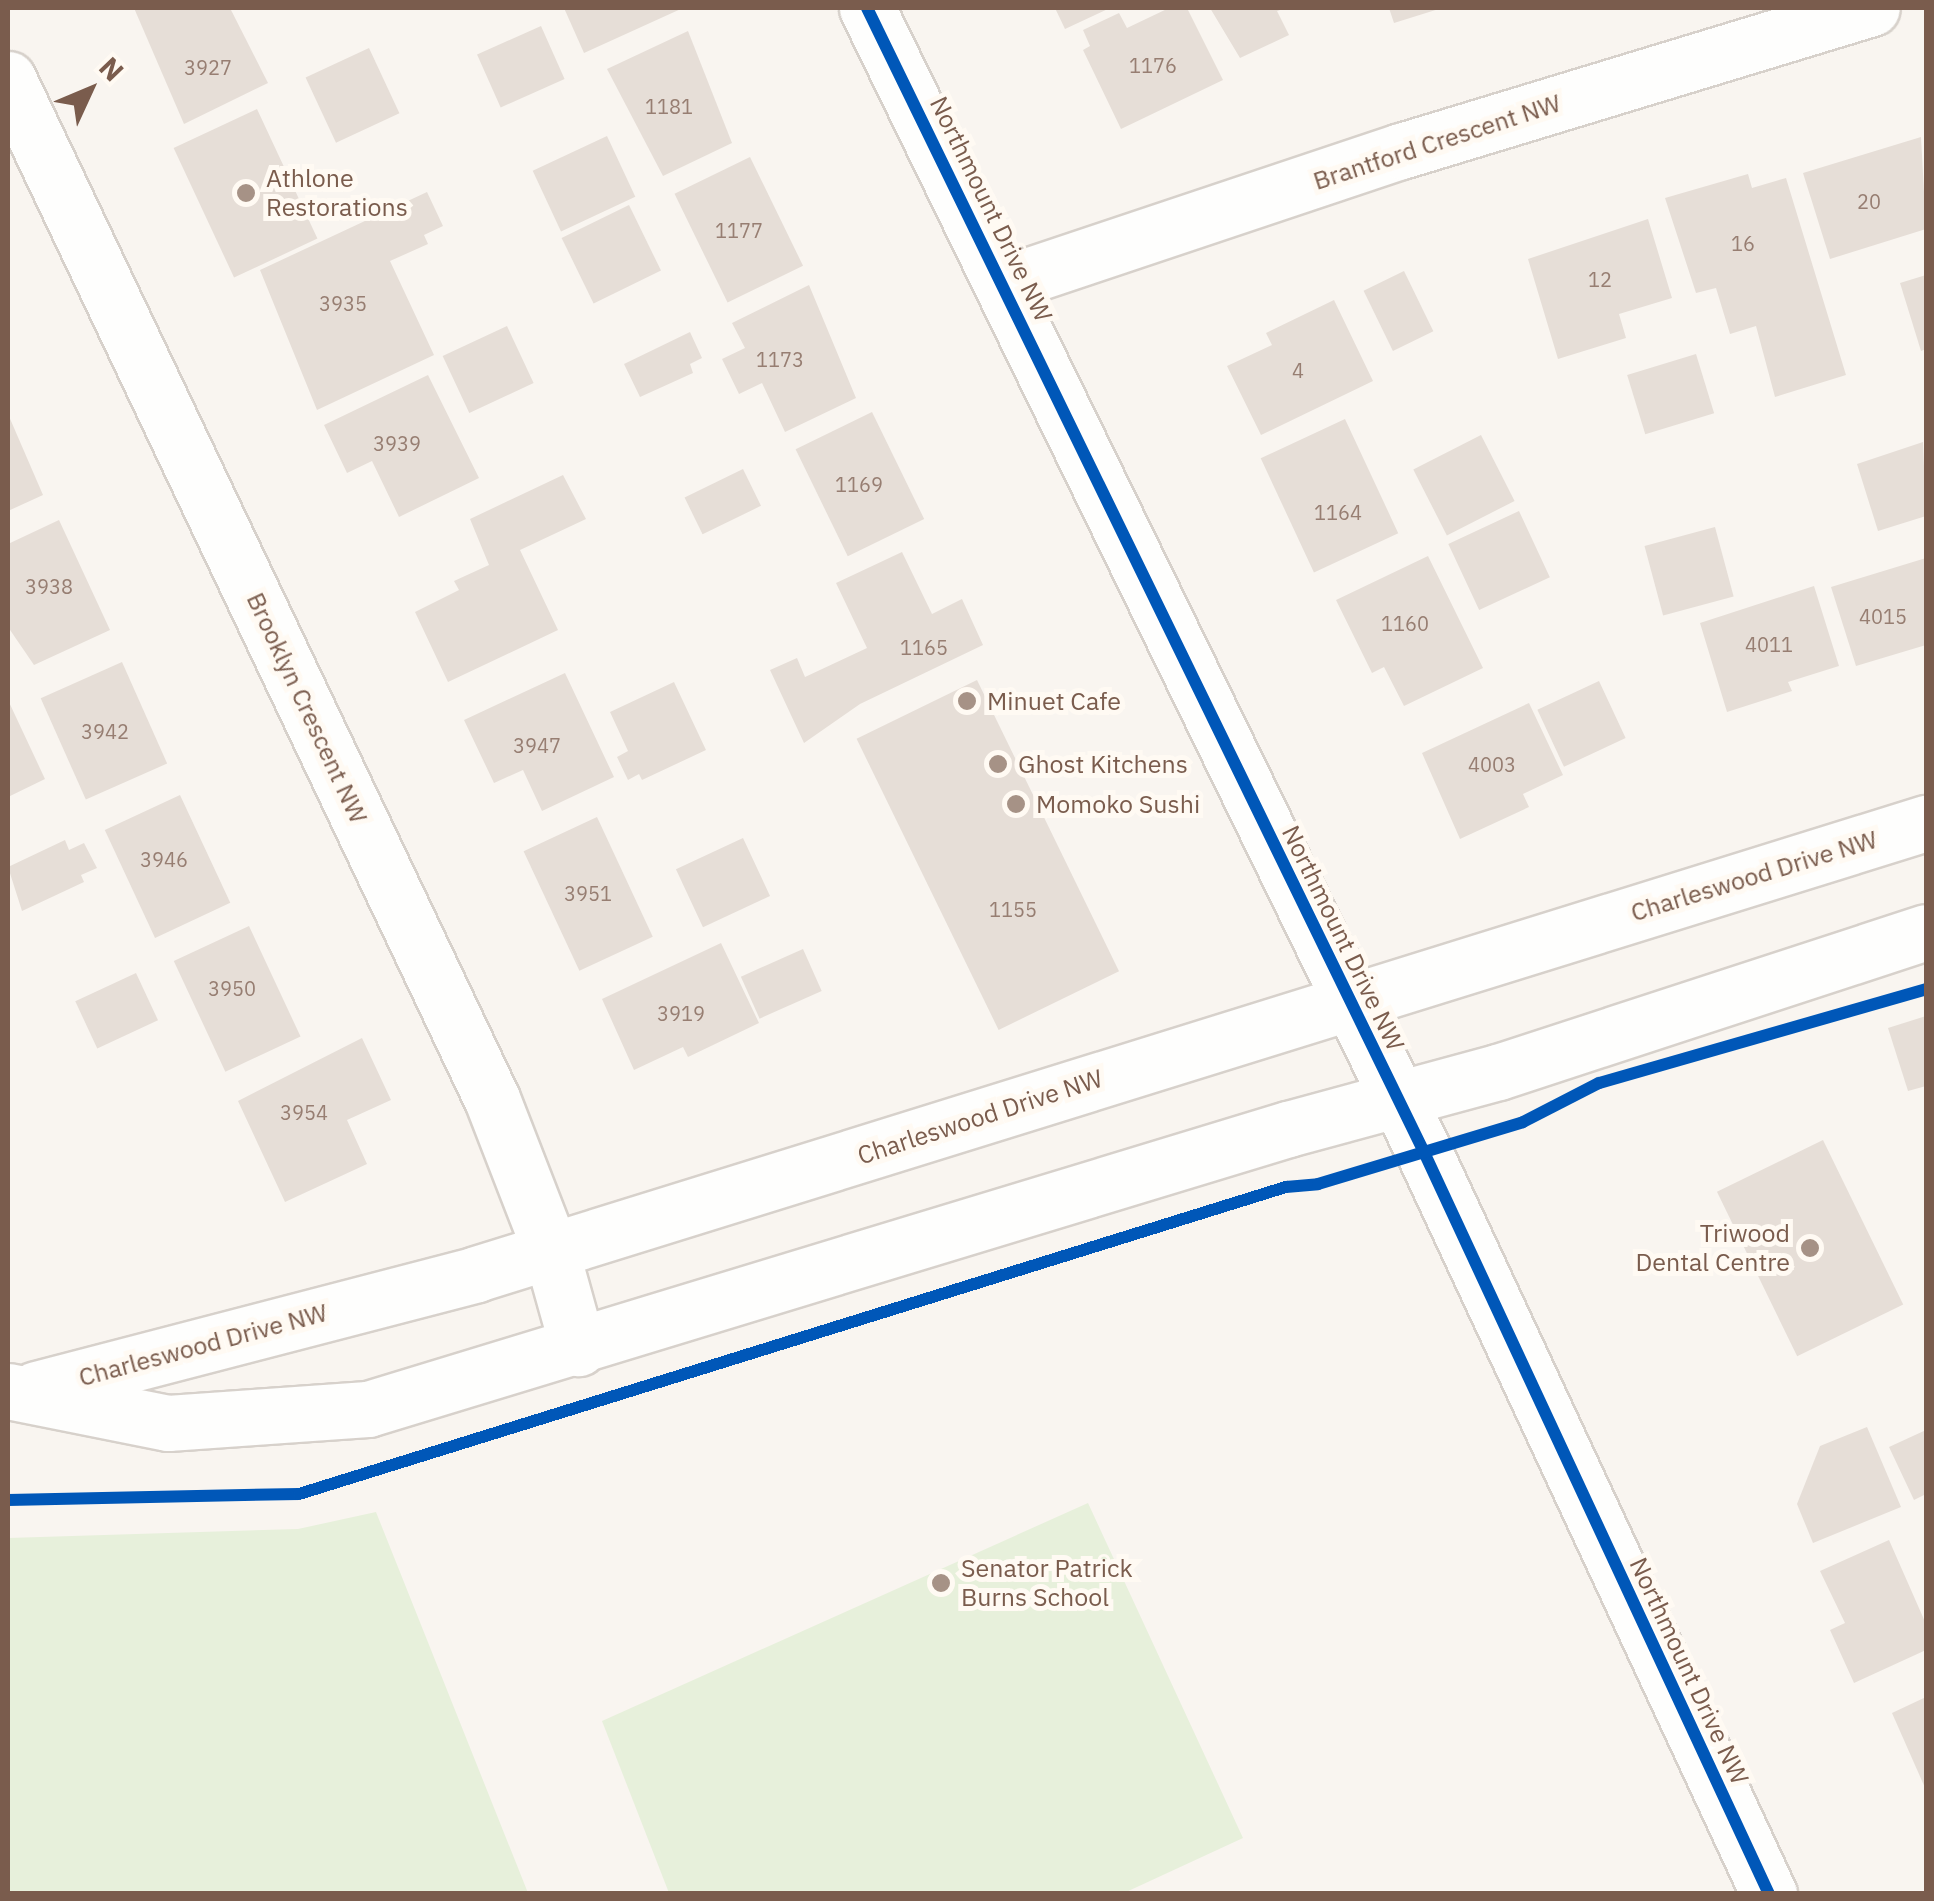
<!DOCTYPE html>
<style>
body{margin:0}
#map{position:relative;width:1934px;height:1901px;overflow:hidden;background:#f9f5f0;font-family:"IBM Plex Sans",sans-serif}
div>[style]{position:absolute}
[style*='--x']{left:calc(var(--x)*1px);top:calc(var(--y)*1px);width:calc(var(--w)*1px);rotate:calc(var(--a)*1deg)}
.green>*{inset:0;background:#e7f0db}
.building>*{inset:0;background:#e6ded7;transform-origin:0 0}
.roads{filter:drop-shadow(2px 0 #d7d1cb) drop-shadow(-2px 0 #d7d1cb) drop-shadow(0 2px #d7d1cb) drop-shadow(0 -2px #d7d1cb)}
.minor>*{height:55px;margin:-27.5px;padding:0 27.5px;transform-origin:27.5px;border-radius:27.5px;background:#fefefd}
.tertiary>*{height:55px;margin:-27.5px;padding:0 27.5px;transform-origin:27.5px;border-radius:27.5px;background:#fefefd}
.cycleway>*{height:12px;margin:-6px;padding:0 6px;transform-origin:6px;border-radius:6px;background:#0057b8}
.dots>*{width:28px;height:28px;translate:-50% -50%;box-sizing:border-box;border:5px solid #fffaf3;border-radius:50%}
span{translate:-50% -50%;white-space:nowrap;text-align:center;line-height:1.15;-webkit-text-stroke:10px #fffaf3;paint-order:stroke}
.number-label{font-size:20px;color:#977e72}
.number-label span{-webkit-text-stroke-width:0}
.street-label{font-size:25px;color:#7a5c4d}
.poi-label{font-size:25px;color:#7a5c4d}
.left{translate:0 -50%;text-align:left}
.right{translate:-100% -50%;text-align:right}
.frame{position:absolute;inset:0;border:10px solid #7a5c4d;pointer-events:none}
.north{position:absolute;left:40px;top:40px;width:100px;height:100px;-webkit-text-stroke:8px #fffaf3;paint-order:stroke;rotate:46deg;font-size:28px;font-weight:700;line-height:40px;text-align:center;color:#7a5c4d}
.north::after{content:'';display:block;margin:auto;width:35px;height:45px;background:#7a5c4d;clip-path:polygon(50% 0,100% 100%,50% 72%,0 100%)}
</style>
<div id="map">
<div class="green">
<div style="clip-path:polygon(1088px 1503px,1243px 1838px,1124px 1893px,669px 1893px,602px 1721px)"></div>
<div style="clip-path:polygon(376px 1512px,528px 1893px,8px 1893px,8px 1538px,298px 1529px)"></div>
</div>
<div class="building">
<div style="clip-path:polygon(134px 8px,230px 8px,268px 83px,184px 124px)"></div>
<div style="clip-path:polygon(564px 8px,683px 8px,584px 53px)"></div>
<div style="clip-path:polygon(1055px 8px,1110px 8px,1065px 29px)"></div>
<div style="clip-path:polygon(1169px 8px,1187px 8px,1223px 80px,1121px 129px,1083px 50px,1090px 46px,1083px 30px,1119px 13px,1127px 28px)"></div>
<div style="clip-path:polygon(1210px 8px,1286px 8px,1277px 11px,1289px 35px,1240px 58px)"></div>
<div style="clip-path:polygon(1389px 8px,1442px 8px,1394px 23px)"></div>
<div style="left:541px;top:26px;width:58px;height:70px;rotate:66deg"></div>
<div style="clip-path:polygon(688px 31px,732px 143px,663px 176px,607px 69px)"></div>
<div style="left:369px;top:48px;width:72px;height:70px;rotate:65deg"></div>
<div style="left:257px;top:109px;width:143px;height:92px;rotate:65deg"></div>
<div style="left:607px;top:136px;width:67px;height:82px;rotate:65deg"></div>
<div style="clip-path:polygon(1921px 137px,1926px 229px,1830px 259px,1803px 173px)"></div>
<div style="left:750px;top:157px;width:121px;height:84px;rotate:64deg"></div>
<div style="clip-path:polygon(1748px 174px,1752px 188px,1786px 178px,1846px 375px,1775px 397px,1756px 326px,1730px 334px,1716px 288px,1696px 293px,1665px 198px)"></div>
<div style="clip-path:polygon(427px 192px,443px 226px,424px 235px,428px 244px,390px 261px,434px 355px,317px 410px,260px 270px)"></div>
<div style="left:629px;top:205px;width:73px;height:75px;rotate:64deg"></div>
<div style="clip-path:polygon(1648px 219px,1672px 298px,1619px 314px,1626px 338px,1558px 359px,1528px 259px)"></div>
<div style="left:1404px;top:271px;width:67px;height:45px;rotate:64deg"></div>
<div style="clip-path:polygon(1926px 275px,1926px 349px,1921px 351px,1900px 283px)"></div>
<div style="clip-path:polygon(809px 285px,856px 398px,785px 432px,762px 383px,739px 394px,722px 359px,745px 348px,732px 323px)"></div>
<div style="clip-path:polygon(1334px 300px,1373px 381px,1261px 435px,1227px 366px,1272px 345px,1266px 333px)"></div>
<div style="left:507px;top:326px;width:63px;height:71px;rotate:65deg"></div>
<div style="clip-path:polygon(690px 332px,702px 358px,690px 364px,693px 373px,640px 397px,624px 364px)"></div>
<div style="left:1696px;top:354px;width:62px;height:72px;rotate:73deg"></div>
<div style="clip-path:polygon(428px 375px,479px 478px,399px 517px,372px 461px,347px 473px,324px 425px)"></div>
<div style="left:872px;top:412px;width:119px;height:85px;rotate:64deg"></div>
<div style="clip-path:polygon(8px 414px,43px 495px,8px 511px)"></div>
<div style="left:1345px;top:419px;width:126px;height:93px;rotate:65deg"></div>
<div style="left:1481px;top:435px;width:74px;height:76px;rotate:63deg"></div>
<div style="clip-path:polygon(1923px 442px,1926px 516px,1878px 531px,1857px 464px)"></div>
<div style="left:743px;top:469px;width:41px;height:65px;rotate:64deg"></div>
<div style="clip-path:polygon(563px 475px,586px 519px,520px 550px,558px 630px,448px 682px,415px 612px,459px 590px,454px 581px,489px 565px,470px 519px)"></div>
<div style="left:1519px;top:511px;width:73px;height:78px;rotate:65deg"></div>
<div style="clip-path:polygon(59px 520px,110px 630px,34px 665px,8px 627px,8px 544px)"></div>
<div style="left:1715px;top:527px;width:72px;height:73px;rotate:75deg"></div>
<div style="clip-path:polygon(902px 552px,932px 614px,962px 599px,983px 645px,860px 704px,804px 743px,770px 670px,797px 658px,805px 677px,867px 648px,836px 583px)"></div>
<div style="clip-path:polygon(1428px 556px,1483px 668px,1404px 706px,1384px 667px,1372px 673px,1336px 600px)"></div>
<div style="clip-path:polygon(1926px 558px,1926px 645px,1856px 666px,1831px 587px)"></div>
<div style="clip-path:polygon(1814px 586px,1839px 666px,1788px 682px,1792px 691px,1727px 712px,1700px 623px)"></div>
<div style="left:122px;top:662px;width:111px;height:89px;rotate:66deg"></div>
<div style="clip-path:polygon(565px 673px,614px 777px,542px 811px,523px 770px,494px 783px,464px 720px)"></div>
<div style="left:977px;top:680px;width:324px;height:134px;rotate:64deg"></div>
<div style="left:1599px;top:681px;width:63px;height:68px;rotate:65deg"></div>
<div style="clip-path:polygon(674px 682px,706px 750px,642px 780px,639px 774px,628px 780px,617px 757px,628px 751px,610px 712px)"></div>
<div style="clip-path:polygon(8px 700px,45px 779px,8px 797px)"></div>
<div style="clip-path:polygon(1529px 703px,1563px 775px,1523px 794px,1529px 807px,1460px 839px,1422px 753px)"></div>
<div style="left:180px;top:795px;width:119px;height:83px;rotate:65deg"></div>
<div style="left:597px;top:817px;width:132px;height:81px;rotate:65deg"></div>
<div style="left:743px;top:838px;width:64px;height:74px;rotate:65deg"></div>
<div style="clip-path:polygon(65px 840px,69px 850px,84px 843px,97px 868px,81px 875px,84px 882px,22px 911px,8px 867px)"></div>
<div style="left:249px;top:926px;width:122px;height:83px;rotate:65deg"></div>
<div style="clip-path:polygon(721px 943px,759px 1023px,688px 1057px,683px 1047px,634px 1070px,602px 999px)"></div>
<div style="left:803px;top:949px;width:46px;height:68px;rotate:66deg"></div>
<div style="left:136px;top:973px;width:52px;height:67px;rotate:65deg"></div>
<div style="clip-path:polygon(1926px 1016px,1926px 1086px,1908px 1091px,1888px 1028px)"></div>
<div style="clip-path:polygon(362px 1038px,391px 1100px,347px 1120px,367px 1164px,285px 1202px,238px 1101px)"></div>
<div style="left:1823px;top:1140px;width:183px;height:118px;rotate:64deg"></div>
<div style="clip-path:polygon(1867px 1427px,1901px 1507px,1813px 1543px,1797px 1504px,1820px 1446px)"></div>
<div style="clip-path:polygon(1926px 1430px,1926px 1494px,1914px 1500px,1889px 1447px)"></div>
<div style="clip-path:polygon(1889px 1540px,1926px 1624px,1926px 1650px,1854px 1683px,1830px 1630px,1845px 1623px,1820px 1571px)"></div>
<div style="clip-path:polygon(1926px 1697px,1926px 1790px,1892px 1713px)"></div>
</div>
<div class="roads">
<div class="minor">
<div style="--x:8;--y:79;--w:1129;--a:64.62"></div>
<div style="--x:492;--y:1099;--w:163;--a:68.8"></div>
<div style="--x:551;--y:1251;--w:101;--a:74.4"></div>
<div style="--x:1003;--y:284;--w:420;--a:-18.5"></div>
<div style="--x:1401;--y:151;--w:492;--a:-16.9"></div>
</div>
<div class="tertiary">
<div style="--x:867;--y:8;--w:1270;--a:64.04"></div>
<div style="--x:1423;--y:1150;--w:821;--a:65.06"></div>
<div style="--x:36;--y:1389;--w:455;--a:-14.6"></div>
<div style="--x:476;--y:1274;--w:1519;--a:-17.28"></div>
<div style="--x:8;--y:1391;--w:163;--a:11.3"></div>
<div style="--x:168;--y:1423;--w:200;--a:-4"></div>
<div style="--x:368;--y:1409;--w:962;--a:-16.93"></div>
<div style="--x:1288;--y:1129;--w:218;--a:-15.2"></div>
<div style="--x:1498;--y:1072;--w:450;--a:-18.1"></div>
</div>
</div>
<div class="cycleway">
<div style="--x:867;--y:8;--w:1270;--a:64.04"></div>
<div style="--x:1423;--y:1150;--w:821;--a:65.06"></div>
<div style="--x:8;--y:1500;--w:291;--a:-1.2"></div>
<div style="--x:299;--y:1494;--w:1034;--a:-17.28"></div>
<div style="--x:1286;--y:1187;--w:32;--a:-5"></div>
<div style="--x:1318;--y:1184;--w:214;--a:-16.8"></div>
<div style="--x:1523;--y:1122;--w:85;--a:-27.2"></div>
<div style="--x:1599;--y:1083;--w:340;--a:-16"></div>
</div>
<div class="dots">
<div style="left:246px;top:193px;background:#a69286"></div>
<div style="left:967px;top:701px;background:#a69286"></div>
<div style="left:998px;top:764px;background:#a69286"></div>
<div style="left:1016px;top:804px;background:#a69286"></div>
<div style="left:1810px;top:1248px;background:#a69286"></div>
<div style="left:941px;top:1583px;background:#a69286"></div>
</div>
<div class="number-label">
<span style="left:1153px;top:65px">1176</span>
<span style="left:208px;top:67px">3927</span>
<span style="left:669px;top:106px">1181</span>
<span style="left:1869px;top:201px">20</span>
<span style="left:739px;top:230px">1177</span>
<span style="left:1743px;top:243px">16</span>
<span style="left:1600px;top:279px">12</span>
<span style="left:343px;top:303px">3935</span>
<span style="left:780px;top:359px">1173</span>
<span style="left:1298px;top:370px">4</span>
<span style="left:397px;top:443px">3939</span>
<span style="left:859px;top:484px">1169</span>
<span style="left:1338px;top:512px">1164</span>
<span style="left:49px;top:586px">3938</span>
<span style="left:1883px;top:616px">4015</span>
<span style="left:1405px;top:623px">1160</span>
<span style="left:1769px;top:644px">4011</span>
<span style="left:924px;top:647px">1165</span>
<span style="left:105px;top:731px">3942</span>
<span style="left:537px;top:745px">3947</span>
<span style="left:1492px;top:764px">4003</span>
<span style="left:164px;top:859px">3946</span>
<span style="left:588px;top:893px">3951</span>
<span style="left:1013px;top:909px">1155</span>
<span style="left:232px;top:988px">3950</span>
<span style="left:681px;top:1013px">3919</span>
<span style="left:304px;top:1112px">3954</span>
</div>
<div class="street-label">
<span style="left:1437px;top:142px;rotate:-18deg">Brantford Crescent NW</span>
<span style="left:991px;top:209px;rotate:64deg">Northmount Drive NW</span>
<span style="left:307px;top:708px;rotate:65deg">Brooklyn Crescent NW</span>
<span style="left:1754px;top:876px;rotate:-17deg">Charleswood Drive NW</span>
<span style="left:1343px;top:938px;rotate:64deg">Northmount Drive NW</span>
<span style="left:980px;top:1117px;rotate:-18deg">Charleswood Drive NW</span>
<span style="left:203px;top:1345px;rotate:-15deg">Charleswood Drive NW</span>
<span style="left:1689px;top:1671px;rotate:65deg">Northmount Drive NW</span>
</div>
<div class="poi-label">
<span class="left" style="left:266px;top:193px">Athlone<br>Restorations</span>
<span class="left" style="left:987px;top:701px">Minuet Cafe</span>
<span class="left" style="left:1018px;top:764px">Ghost Kitchens</span>
<span class="left" style="left:1036px;top:804px">Momoko Sushi</span>
<span class="right" style="left:1790px;top:1248px">Triwood<br>Dental Centre</span>
<span class="left" style="left:961px;top:1583px">Senator Patrick<br>Burns School</span>
</div>
<div class="frame"></div>
<div class="north">N</div>
</div>
